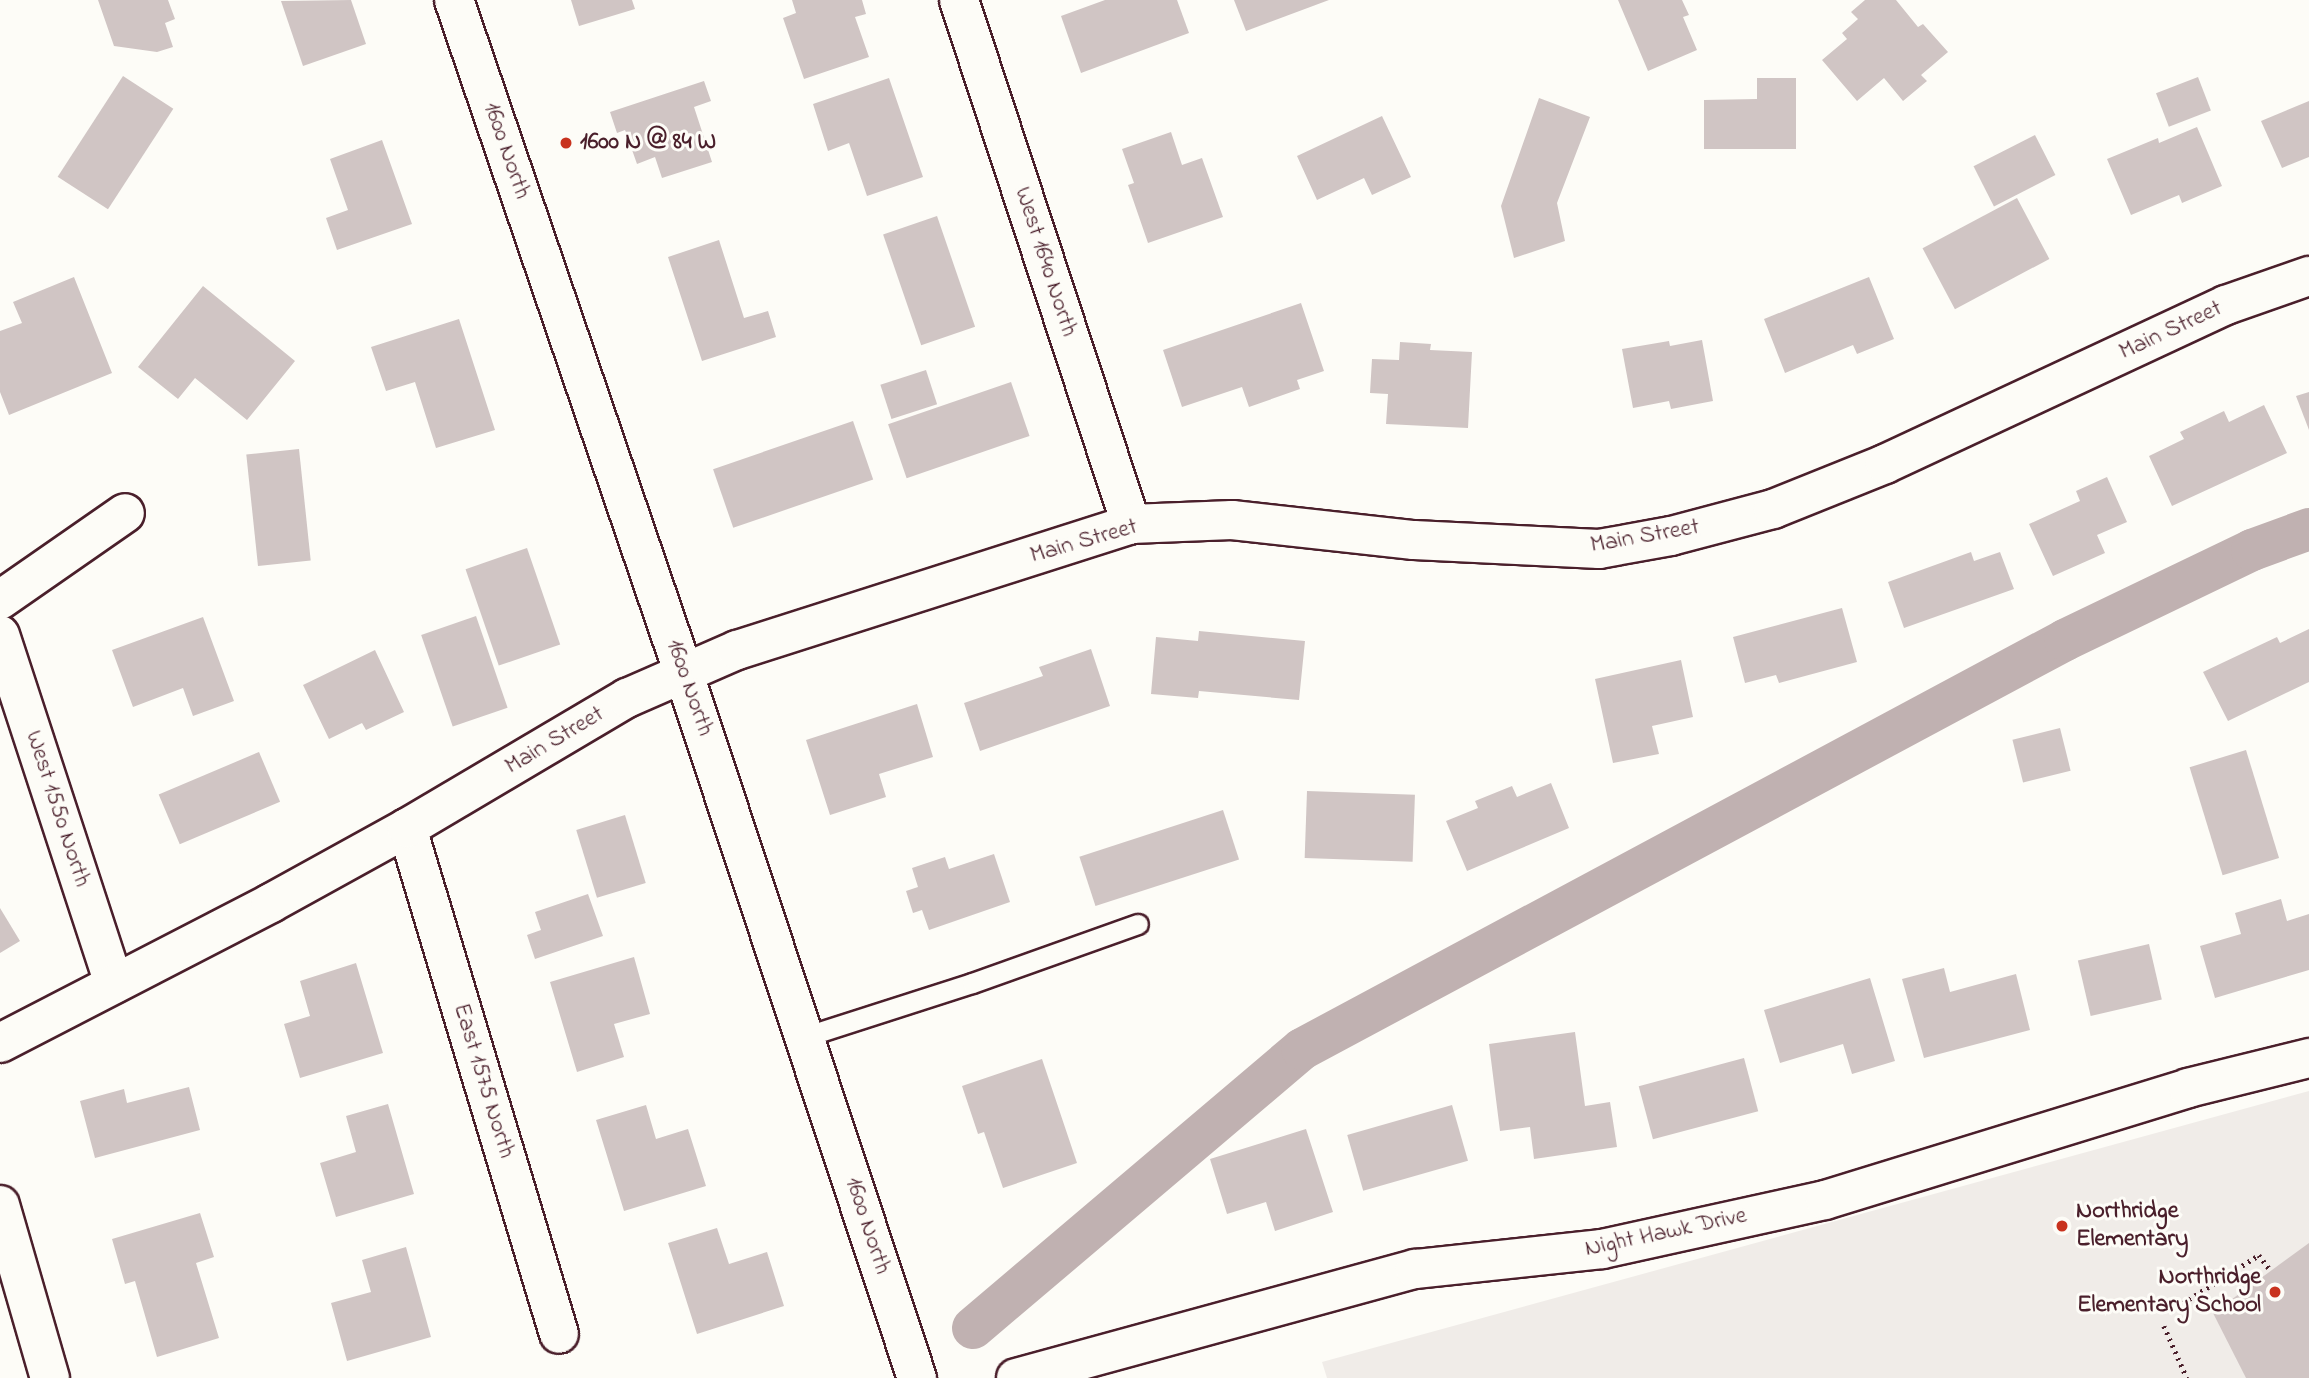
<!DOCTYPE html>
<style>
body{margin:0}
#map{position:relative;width:2309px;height:1378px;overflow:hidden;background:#fdfcf7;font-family:"Indie Flower",sans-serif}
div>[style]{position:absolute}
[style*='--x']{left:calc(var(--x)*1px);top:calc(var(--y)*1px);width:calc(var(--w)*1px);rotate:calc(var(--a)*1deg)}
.built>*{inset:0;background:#f0ece8}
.canal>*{height:42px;margin:-21px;padding:0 21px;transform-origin:21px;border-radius:21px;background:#c0b1b1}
.building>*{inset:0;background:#d0c5c4;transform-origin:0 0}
.path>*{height:4.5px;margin-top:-2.25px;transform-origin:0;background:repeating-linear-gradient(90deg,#4a1f2b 0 2px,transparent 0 7px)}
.roads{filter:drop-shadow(2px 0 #4a1f2b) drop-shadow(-2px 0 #4a1f2b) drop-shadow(0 2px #4a1f2b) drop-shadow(0 -2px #4a1f2b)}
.lane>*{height:19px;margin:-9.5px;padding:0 9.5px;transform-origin:9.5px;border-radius:9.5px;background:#fdfcf7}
.street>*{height:38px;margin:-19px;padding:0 19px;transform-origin:19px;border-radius:19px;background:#fdfcf7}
.secondary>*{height:38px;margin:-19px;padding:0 19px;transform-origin:19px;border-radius:19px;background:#fdfcf7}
.dots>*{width:19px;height:19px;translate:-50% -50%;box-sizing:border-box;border:4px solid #fdfcf7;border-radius:50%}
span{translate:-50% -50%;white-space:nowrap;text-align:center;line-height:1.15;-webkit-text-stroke:6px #fdfcf7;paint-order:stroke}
.poi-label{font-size:24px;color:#4a1f2b;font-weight:700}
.left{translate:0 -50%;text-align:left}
.right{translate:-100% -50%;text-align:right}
.street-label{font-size:24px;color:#4a1f2b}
</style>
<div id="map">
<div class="built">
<div style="clip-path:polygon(2309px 1091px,2309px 1378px,1327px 1378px,1322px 1362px)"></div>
</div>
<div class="canal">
<div style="--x:973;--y:1328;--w:431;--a:-40.3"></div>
<div style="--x:1302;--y:1049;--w:866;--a:-28.19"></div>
<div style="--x:2065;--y:640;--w:208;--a:-25.7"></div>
<div style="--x:2252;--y:550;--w:61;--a:-20.2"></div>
</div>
<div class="building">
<div style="clip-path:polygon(98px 0,168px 0,175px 19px,165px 23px,173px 47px,157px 52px,114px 46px)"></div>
<div style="clip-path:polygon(351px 0,366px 44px,303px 66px,281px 1px)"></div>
<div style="clip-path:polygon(571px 0,632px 0,635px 9px,579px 26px)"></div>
<div style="clip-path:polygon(792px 0,862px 0,866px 14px,855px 17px,869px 57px,804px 79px,783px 18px,796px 13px)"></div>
<div style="clip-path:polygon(1105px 0,1177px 0,1189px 33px,1081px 73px,1061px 16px)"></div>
<div style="clip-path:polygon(1234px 0,1329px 0,1246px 31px)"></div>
<div style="clip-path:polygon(1618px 0,1682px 0,1689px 15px,1683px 17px,1697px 50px,1648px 71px)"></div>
<div style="clip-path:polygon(1865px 0,1896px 0,1918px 27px,1923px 24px,1948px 52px,1921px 75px,1927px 81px,1903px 101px,1884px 78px,1857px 101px,1822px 60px,1847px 39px,1842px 33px,1858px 19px,1851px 12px)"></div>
<div style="left:123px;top:76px;width:60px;height:120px;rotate:33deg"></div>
<div style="left:2198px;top:77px;width:36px;height:45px;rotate:69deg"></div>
<div style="clip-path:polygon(889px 78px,923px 177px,867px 196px,849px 143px,828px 151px,813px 104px)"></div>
<div style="clip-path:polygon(1757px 78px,1796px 78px,1796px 149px,1704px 149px,1704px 100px,1757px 99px)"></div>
<div style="clip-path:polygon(704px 81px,711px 101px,694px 107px,712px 162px,662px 178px,655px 157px,637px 164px,625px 130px,617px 133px,610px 112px)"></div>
<div style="clip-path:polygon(1539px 98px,1590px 117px,1557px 203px,1565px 241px,1514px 258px,1501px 206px)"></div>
<div style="clip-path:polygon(2309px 101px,2309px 157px,2282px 168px,2261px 121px)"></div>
<div style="clip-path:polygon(1382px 116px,1411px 177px,1372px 195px,1364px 178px,1317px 200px,1297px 156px)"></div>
<div style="clip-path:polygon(2197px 127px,2222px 186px,2182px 203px,2179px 195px,2131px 215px,2107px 159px,2158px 138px,2159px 143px)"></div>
<div style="clip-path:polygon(1171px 132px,1182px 165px,1202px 158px,1223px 217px,1148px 243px,1128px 185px,1134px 183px,1122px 149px)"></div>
<div style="left:2035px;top:135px;width:45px;height:69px;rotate:63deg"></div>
<div style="clip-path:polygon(382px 140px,412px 224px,337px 250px,326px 218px,348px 210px,330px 159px)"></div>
<div style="left:2017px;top:198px;width:69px;height:107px;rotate:62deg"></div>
<div style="left:937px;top:216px;width:117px;height:57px;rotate:71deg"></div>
<div style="clip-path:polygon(719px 240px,744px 318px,768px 311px,776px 337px,702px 361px,668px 257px)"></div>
<div style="clip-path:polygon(74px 277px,112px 373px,9px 415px,0 392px,0 331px,22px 323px,13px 302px)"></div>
<div style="clip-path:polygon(1869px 277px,1894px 339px,1857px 354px,1853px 345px,1785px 373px,1764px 319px)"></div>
<div style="clip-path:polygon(203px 286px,295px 361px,247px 420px,195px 378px,178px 399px,138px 367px)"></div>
<div style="clip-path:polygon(1301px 303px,1324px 371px,1297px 380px,1300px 389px,1249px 407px,1242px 387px,1182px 407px,1163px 350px)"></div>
<div style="clip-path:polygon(459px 319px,495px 430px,436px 448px,415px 382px,386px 391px,371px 347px)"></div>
<div style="clip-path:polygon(1702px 340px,1713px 401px,1671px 409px,1669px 401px,1633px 408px,1622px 349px,1669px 341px,1670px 346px)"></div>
<div style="clip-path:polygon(1400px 342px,1431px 344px,1430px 350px,1472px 352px,1468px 428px,1386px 424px,1388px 394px,1370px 393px,1372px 359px,1399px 360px)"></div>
<div style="left:926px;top:370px;width:36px;height:48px;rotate:72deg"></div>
<div style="left:1011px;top:382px;width:57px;height:130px;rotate:71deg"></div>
<div style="clip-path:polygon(2309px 392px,2309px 430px,2296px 396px)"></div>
<div style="clip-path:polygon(2264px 405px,2287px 453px,2172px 506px,2149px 456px,2184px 439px,2180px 432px,2224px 411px,2229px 422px)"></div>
<div style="left:853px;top:421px;width:62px;height:148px;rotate:71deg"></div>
<div style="left:299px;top:449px;width:112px;height:53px;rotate:84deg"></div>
<div style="clip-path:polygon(2107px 477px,2127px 522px,2097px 535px,2105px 553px,2053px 576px,2029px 524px,2080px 501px,2076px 491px)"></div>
<div style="left:527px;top:548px;width:102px;height:65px;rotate:71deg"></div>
<div style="clip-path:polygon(1971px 552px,1974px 561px,2000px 552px,2014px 589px,1904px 628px,1888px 582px)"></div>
<div style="clip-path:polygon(1842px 608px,1857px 662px,1779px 683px,1776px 675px,1745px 683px,1733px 637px)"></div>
<div style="left:476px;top:616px;width:97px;height:58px;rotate:71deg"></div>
<div style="clip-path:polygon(203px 617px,234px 701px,193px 716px,183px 688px,133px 707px,112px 650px)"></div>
<div style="clip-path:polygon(2309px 629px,2309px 682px,2228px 721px,2203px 672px,2277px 637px,2280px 643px)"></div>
<div style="clip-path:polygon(1199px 631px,1305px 641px,1299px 700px,1199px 691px,1198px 698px,1151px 694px,1156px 637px,1198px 641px)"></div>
<div style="clip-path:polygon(1091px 649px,1110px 706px,980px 751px,964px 703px,1043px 676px,1039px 667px)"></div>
<div style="clip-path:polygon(375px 650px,404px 712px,366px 730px,362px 723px,329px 739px,303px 685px)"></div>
<div style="clip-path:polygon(1681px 660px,1693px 717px,1652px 726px,1659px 754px,1613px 763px,1595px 679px)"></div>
<div style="clip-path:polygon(917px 704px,933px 757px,879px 774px,886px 797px,830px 815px,806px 740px)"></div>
<div style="left:2060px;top:728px;width:44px;height:49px;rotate:76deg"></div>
<div style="left:2246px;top:750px;width:113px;height:59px;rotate:73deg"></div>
<div style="left:259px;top:752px;width:54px;height:109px;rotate:67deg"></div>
<div style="clip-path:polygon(1551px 783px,1569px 828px,1467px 871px,1446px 821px,1478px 808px,1475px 801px,1512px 786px,1517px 797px)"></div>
<div style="left:1307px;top:791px;width:108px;height:67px;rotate:2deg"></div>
<div style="left:1223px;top:810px;width:52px;height:151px;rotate:72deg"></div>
<div style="left:625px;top:815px;width:71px;height:51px;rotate:73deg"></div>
<div style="clip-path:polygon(994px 854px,1010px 902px,929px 930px,922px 910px,913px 913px,906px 891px,918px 887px,912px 868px,945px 857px,949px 869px)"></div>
<div style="clip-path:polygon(588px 894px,603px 936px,535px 959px,527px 935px,541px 930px,535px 912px)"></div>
<div style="clip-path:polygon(2281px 899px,2287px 921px,2309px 914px,2309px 970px,2215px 998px,2200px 946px,2241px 934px,2235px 913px)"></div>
<div style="clip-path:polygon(0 908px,20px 941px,0 953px)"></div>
<div style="left:2149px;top:944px;width:57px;height:73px;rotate:77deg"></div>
<div style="clip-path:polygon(634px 957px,650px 1014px,614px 1024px,624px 1057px,577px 1072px,550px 982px)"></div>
<div style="clip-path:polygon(356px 963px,383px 1053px,300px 1078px,284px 1024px,310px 1016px,300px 981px)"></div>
<div style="clip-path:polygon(1944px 968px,1950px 992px,2016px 974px,2030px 1030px,1924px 1058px,1902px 979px)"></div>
<div style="clip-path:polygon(1870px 978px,1895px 1061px,1852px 1074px,1843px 1044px,1780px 1063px,1764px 1010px)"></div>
<div style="clip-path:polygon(1575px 1032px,1585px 1106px,1610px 1102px,1617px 1147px,1534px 1159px,1530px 1127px,1500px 1131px,1489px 1044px)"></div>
<div style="left:1744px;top:1058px;width:55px;height:109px;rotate:75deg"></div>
<div style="clip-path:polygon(1042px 1059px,1077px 1163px,1003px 1188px,984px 1132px,978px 1134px,962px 1086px)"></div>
<div style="clip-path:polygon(189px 1087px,200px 1130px,95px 1158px,80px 1101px,124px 1089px,127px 1103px)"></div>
<div style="clip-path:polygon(388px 1104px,414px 1194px,336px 1217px,320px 1163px,356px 1152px,346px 1116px)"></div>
<div style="clip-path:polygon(646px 1105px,656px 1139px,688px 1129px,706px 1186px,624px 1211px,596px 1120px)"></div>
<div style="left:1452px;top:1105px;width:58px;height:109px;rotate:74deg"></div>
<div style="clip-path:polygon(1306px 1129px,1333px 1212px,1275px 1231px,1266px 1202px,1227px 1214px,1210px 1159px)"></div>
<div style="clip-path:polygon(200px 1213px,214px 1257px,196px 1263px,219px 1338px,157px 1357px,135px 1281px,125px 1284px,112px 1239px)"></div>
<div style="clip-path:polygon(717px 1228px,729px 1264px,767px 1252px,784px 1306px,697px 1334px,668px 1243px)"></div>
<div style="clip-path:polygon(2309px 1243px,2309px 1378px,2246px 1378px,2213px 1313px)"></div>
<div style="clip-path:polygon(406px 1247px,431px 1337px,347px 1361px,331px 1303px,371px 1292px,362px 1260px)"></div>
</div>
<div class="path">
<div style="--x:2183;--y:1303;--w:90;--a:-32.3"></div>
<div style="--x:2259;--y:1255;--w:20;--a:53"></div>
<div style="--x:2164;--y:1326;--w:57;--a:66.1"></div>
</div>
<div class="roads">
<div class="lane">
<div style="--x:804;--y:1037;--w:176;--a:-17.8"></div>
<div style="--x:972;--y:983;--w:176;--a:-19.6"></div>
</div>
<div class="street">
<div style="--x:959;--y:0;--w:552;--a:71.83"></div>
<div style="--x:0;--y:600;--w:152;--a:-34.8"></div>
<div style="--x:0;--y:635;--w:367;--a:71.9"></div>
<div style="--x:407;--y:828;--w:528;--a:73.28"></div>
<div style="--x:0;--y:1205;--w:180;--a:73.9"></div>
<div style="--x:1016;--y:1378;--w:414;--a:-15.3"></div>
<div style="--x:1415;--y:1269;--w:188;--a:-6.1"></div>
<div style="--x:1602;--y:1249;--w:228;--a:-12.4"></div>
<div style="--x:1825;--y:1200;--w:380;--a:-17.1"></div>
<div style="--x:2188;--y:1088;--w:125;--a:-13.9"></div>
</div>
<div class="secondary">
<div style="--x:454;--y:0;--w:709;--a:71.16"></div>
<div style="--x:683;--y:671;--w:745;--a:71.69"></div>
<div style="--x:0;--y:1043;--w:305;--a:-27.3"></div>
<div style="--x:271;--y:903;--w:155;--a:-28.9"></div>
<div style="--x:407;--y:828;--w:256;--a:-30.6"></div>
<div style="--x:627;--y:698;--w:120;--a:-23.6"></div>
<div style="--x:737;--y:650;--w:414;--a:-17.7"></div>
<div style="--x:1131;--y:524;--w:101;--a:-2.3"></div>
<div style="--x:1232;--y:520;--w:183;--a:6.3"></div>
<div style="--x:1414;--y:540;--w:185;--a:2.8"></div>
<div style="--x:1599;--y:549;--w:73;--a:-10.2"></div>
<div style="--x:1671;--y:536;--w:106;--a:-14.8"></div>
<div style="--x:1773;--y:509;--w:121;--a:-21.9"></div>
<div style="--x:1885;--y:464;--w:376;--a:-25"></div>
<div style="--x:2226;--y:305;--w:88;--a:-19.3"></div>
</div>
</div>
<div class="dots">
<div style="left:566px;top:143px;background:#c8321e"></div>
<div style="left:2062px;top:1226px;background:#c8321e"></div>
<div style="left:2275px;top:1292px;background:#c8321e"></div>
</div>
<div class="poi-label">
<span class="left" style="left:580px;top:143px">1600 N @ 84 W</span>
<span class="left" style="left:2076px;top:1226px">Northridge<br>Elementary</span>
<span class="right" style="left:2261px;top:1292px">Northridge<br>Elementary School</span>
</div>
<div class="street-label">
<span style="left:506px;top:151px;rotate:71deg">1600 North</span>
<span style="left:1045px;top:262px;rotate:72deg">West 1640 North</span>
<span style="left:2171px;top:331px;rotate:-25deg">Main Street</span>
<span style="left:1645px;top:537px;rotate:-10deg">Main Street</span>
<span style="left:1084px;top:542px;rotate:-16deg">Main Street</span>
<span style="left:689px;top:688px;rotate:71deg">1600 North</span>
<span style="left:555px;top:741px;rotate:-31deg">Main Street</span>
<span style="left:57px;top:809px;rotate:72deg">West 1550 North</span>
<span style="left:483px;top:1081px;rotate:73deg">East 1575 North</span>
<span style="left:867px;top:1226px;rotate:72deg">1600 North</span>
<span style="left:1666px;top:1233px;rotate:-12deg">Night Hawk Drive</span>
</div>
</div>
